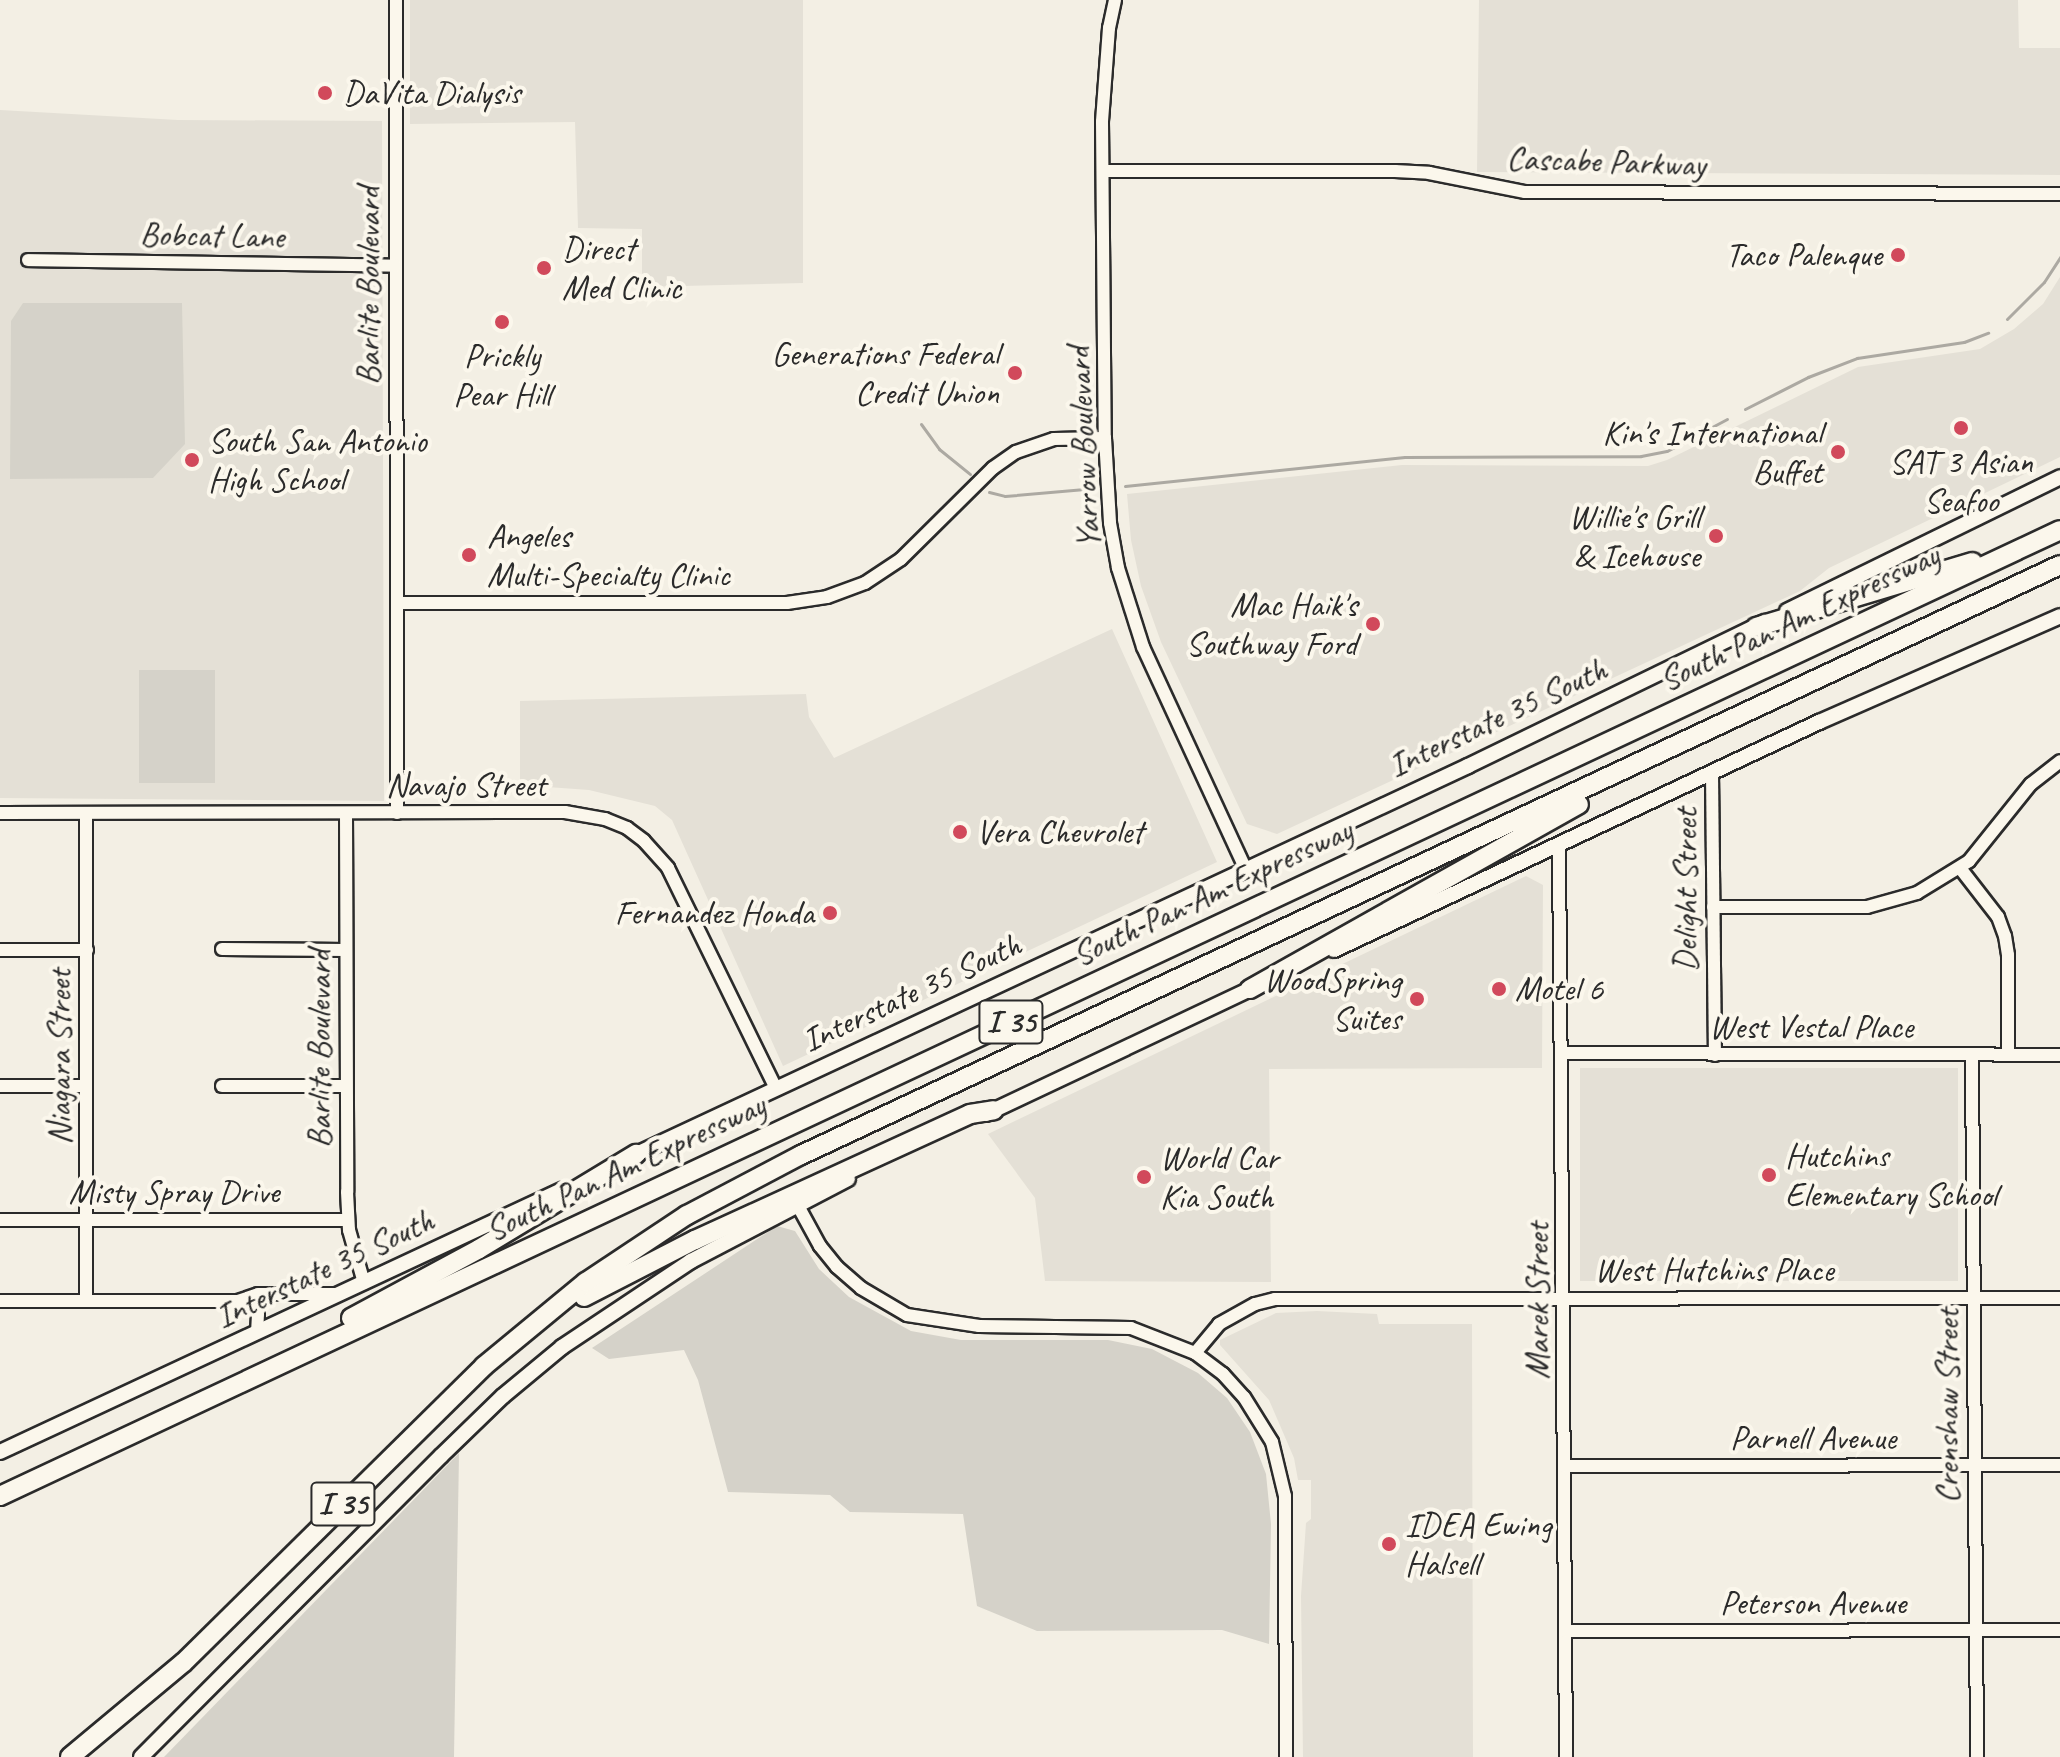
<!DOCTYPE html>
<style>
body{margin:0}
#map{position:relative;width:2060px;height:1757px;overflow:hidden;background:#f3efe4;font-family:Caveat,sans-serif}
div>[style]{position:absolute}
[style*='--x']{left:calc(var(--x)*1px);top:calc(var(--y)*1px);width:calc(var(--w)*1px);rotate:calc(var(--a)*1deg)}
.built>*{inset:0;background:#e4e0d6;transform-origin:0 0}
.green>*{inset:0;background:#d5d2c9;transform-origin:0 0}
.stream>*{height:3px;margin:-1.5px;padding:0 1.5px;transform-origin:1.5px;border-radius:1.5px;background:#aca9a2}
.roads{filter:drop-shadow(2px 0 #2b2b2b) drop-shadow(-2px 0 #2b2b2b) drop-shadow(0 2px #2b2b2b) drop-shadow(0 -2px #2b2b2b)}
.minor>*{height:12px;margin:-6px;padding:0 6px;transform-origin:6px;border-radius:6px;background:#fbf7ec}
.major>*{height:14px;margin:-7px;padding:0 7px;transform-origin:7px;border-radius:7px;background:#fbf7ec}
.highway>*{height:18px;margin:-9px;padding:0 9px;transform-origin:9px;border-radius:9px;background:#fbf7ec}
.dots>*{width:22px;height:22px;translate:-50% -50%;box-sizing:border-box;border:4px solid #fbf7ec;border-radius:50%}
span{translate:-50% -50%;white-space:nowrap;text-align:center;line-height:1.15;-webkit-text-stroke:8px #fbf7ec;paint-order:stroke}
.shield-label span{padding:2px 6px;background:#fbf7ec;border:2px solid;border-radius:6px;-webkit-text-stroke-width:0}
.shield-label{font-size:32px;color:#2b2b2b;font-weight:700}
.poi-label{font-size:34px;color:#2b2b2b}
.left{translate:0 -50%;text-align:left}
.right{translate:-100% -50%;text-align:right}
.street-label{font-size:34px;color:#2b2b2b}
</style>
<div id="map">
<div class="built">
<div style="clip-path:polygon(410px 0,803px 0,803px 283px,642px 287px,642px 229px,578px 228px,575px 122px,410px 124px)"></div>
<div style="clip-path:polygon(1479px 0,2018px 0,2019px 48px,2060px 48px,2060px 175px,1477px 172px)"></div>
<div style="clip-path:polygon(0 110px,178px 120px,382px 121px,384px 801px,0 798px)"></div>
<div style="clip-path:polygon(2060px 277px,2060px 457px,1829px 568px,1800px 591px,1277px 834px,1247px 824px,1161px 642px,1141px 586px,1131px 540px,1127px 494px,1402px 465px,1648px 466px,1667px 460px,1858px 367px,1980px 349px,2014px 329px,2043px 304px)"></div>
<div style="clip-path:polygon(1112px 629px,1217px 862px,783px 1066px,672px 820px,655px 806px,589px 790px,520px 785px,520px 701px,806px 694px,809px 717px,834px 758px)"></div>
<div style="clip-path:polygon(1526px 876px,1543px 885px,1542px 1068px,1269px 1069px,1271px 1282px,1045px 1281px,1035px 1198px,988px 1134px)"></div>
<div style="left:1958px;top:1068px;width:213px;height:378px;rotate:90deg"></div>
<div style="clip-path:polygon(1317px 1311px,1377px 1314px,1379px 1324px,1472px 1324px,1473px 1757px,1303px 1757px,1301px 1596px,1306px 1523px,1311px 1519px,1311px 1480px,1298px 1480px,1294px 1458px,1269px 1400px,1220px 1345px,1220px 1340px,1276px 1313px)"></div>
</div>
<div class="green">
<div style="clip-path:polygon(23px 303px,182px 303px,185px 444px,153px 478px,10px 479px,11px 321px)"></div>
<div style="left:139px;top:670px;width:76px;height:113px"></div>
<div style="clip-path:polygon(777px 1226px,795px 1231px,819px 1269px,849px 1297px,911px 1331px,961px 1340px,1108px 1340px,1152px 1349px,1198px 1373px,1227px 1398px,1250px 1432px,1266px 1474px,1271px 1524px,1269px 1644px,1222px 1630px,1037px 1631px,977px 1606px,963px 1514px,850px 1512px,830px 1495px,728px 1492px,698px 1380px,684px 1350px,609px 1359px,592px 1348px)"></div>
<div style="clip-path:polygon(459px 1453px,454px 1757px,164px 1757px)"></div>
</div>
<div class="stream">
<div style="--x:2007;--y:319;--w:52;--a:-45"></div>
<div style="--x:2044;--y:282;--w:30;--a:-57"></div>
<div style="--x:1745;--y:409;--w:71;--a:-26.9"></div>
<div style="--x:1808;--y:377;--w:53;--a:-21.2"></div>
<div style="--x:1857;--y:358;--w:108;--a:-8.5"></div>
<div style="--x:1964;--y:342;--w:26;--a:-21"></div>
<div style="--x:921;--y:424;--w:31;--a:54"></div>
<div style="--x:939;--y:449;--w:40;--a:39"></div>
<div style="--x:1125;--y:486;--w:281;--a:-5.9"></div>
<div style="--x:1405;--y:457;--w:236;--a:-0.2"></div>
<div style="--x:1641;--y:456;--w:26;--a:-11"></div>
<div style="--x:1667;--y:451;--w:68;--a:-28.1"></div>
<div style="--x:989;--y:492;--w:16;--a:14"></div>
<div style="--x:1005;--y:496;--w:80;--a:-5"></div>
</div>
<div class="roads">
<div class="minor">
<div style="--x:396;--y:0;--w:813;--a:89.93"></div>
<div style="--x:1115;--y:0;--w:29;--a:102"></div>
<div style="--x:1109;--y:28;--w:94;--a:94.3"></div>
<div style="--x:1102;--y:122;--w:316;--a:89.5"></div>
<div style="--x:1105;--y:438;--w:85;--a:86.6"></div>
<div style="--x:1110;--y:523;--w:46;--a:79.9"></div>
<div style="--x:1118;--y:568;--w:83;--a:72.4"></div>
<div style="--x:1143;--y:647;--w:243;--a:65.2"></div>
<div style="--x:1103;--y:171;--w:292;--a:0"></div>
<div style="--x:1395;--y:171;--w:34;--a:3"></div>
<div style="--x:1429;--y:173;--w:98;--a:11.2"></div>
<div style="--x:1525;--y:192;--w:535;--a:0.21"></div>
<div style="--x:28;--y:260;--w:367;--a:0.9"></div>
<div style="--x:397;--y:603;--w:390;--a:0"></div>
<div style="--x:787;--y:603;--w:40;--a:-8.5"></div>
<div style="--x:827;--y:597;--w:40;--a:-20.2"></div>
<div style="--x:865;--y:583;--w:43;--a:-33.7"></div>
<div style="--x:901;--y:559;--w:129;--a:-44.7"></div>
<div style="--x:993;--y:468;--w:28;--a:-35"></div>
<div style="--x:1016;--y:452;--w:40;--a:-18.9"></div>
<div style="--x:1054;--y:439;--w:51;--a:-1.1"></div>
<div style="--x:1712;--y:773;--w:282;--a:89.4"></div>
<div style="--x:0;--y:813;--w:565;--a:-0.1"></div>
<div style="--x:565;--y:812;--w:41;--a:9.9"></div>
<div style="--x:605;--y:819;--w:24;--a:22"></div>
<div style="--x:627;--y:828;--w:21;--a:37"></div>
<div style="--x:644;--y:841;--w:36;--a:48"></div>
<div style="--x:668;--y:868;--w:245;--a:63.9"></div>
<div style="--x:86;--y:813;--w:488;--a:90"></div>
<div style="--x:346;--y:813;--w:379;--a:89.8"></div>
<div style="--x:347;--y:1192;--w:38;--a:87"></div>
<div style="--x:349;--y:1230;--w:55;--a:74.2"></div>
<div style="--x:1559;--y:845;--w:912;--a:89.56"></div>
<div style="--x:1960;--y:868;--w:62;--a:52.2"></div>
<div style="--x:1998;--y:917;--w:20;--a:70"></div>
<div style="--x:2005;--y:936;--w:19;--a:81"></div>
<div style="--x:2008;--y:955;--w:100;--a:90"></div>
<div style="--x:1713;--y:907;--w:154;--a:0"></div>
<div style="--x:1867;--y:907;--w:52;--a:-15.6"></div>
<div style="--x:1917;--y:893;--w:61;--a:-31.6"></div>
<div style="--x:1969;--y:861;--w:99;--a:-51.2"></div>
<div style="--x:2031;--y:784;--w:37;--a:-38"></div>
<div style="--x:222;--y:949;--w:124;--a:0.5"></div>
<div style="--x:0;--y:950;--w:87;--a:0"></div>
<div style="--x:1563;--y:1053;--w:497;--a:0.2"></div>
<div style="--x:1972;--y:1055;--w:702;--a:89.59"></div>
<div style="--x:0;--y:1086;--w:86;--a:0"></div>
<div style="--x:222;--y:1086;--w:124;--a:0"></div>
<div style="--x:797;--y:1204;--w:48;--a:61.3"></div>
<div style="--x:820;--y:1246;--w:27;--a:51"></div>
<div style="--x:837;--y:1267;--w:32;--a:41"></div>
<div style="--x:861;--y:1288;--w:53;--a:30.4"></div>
<div style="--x:907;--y:1315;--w:73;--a:8.7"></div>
<div style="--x:979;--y:1326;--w:152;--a:0.8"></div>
<div style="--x:1131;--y:1328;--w:69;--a:21.3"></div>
<div style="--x:1195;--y:1353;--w:35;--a:37"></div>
<div style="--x:1223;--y:1374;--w:31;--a:48"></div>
<div style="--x:1244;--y:1397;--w:53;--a:58.1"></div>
<div style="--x:1272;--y:1442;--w:56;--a:76.5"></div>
<div style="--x:1285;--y:1496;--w:261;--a:89.8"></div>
<div style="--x:0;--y:1220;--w:348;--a:0"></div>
<div style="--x:0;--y:1301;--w:238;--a:0"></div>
<div style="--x:238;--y:1301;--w:21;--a:-19"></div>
<div style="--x:258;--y:1294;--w:78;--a:0"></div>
<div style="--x:238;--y:1301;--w:15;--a:23"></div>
<div style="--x:252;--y:1307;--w:9;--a:49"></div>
<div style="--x:258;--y:1314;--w:17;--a:93"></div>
<div style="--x:1195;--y:1353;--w:38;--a:-50"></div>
<div style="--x:1219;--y:1324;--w:41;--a:-29.1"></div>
<div style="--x:1255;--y:1304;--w:21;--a:-14"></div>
<div style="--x:1275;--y:1299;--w:785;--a:-0.07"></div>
<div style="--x:1565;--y:1466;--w:495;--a:-0.1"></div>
<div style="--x:1566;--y:1631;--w:494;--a:-0.1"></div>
</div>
<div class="major">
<div style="--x:1787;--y:611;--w:304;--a:-26.1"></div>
<div style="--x:1334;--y:950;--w:536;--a:-25.18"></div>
<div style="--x:1819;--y:722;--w:263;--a:-23.7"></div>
<div style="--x:986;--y:1114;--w:300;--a:-25.3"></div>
<div style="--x:630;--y:1157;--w:925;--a:-25.01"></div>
<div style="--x:1468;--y:766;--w:330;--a:-25.9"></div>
<div style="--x:0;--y:1452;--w:622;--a:-25"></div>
<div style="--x:141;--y:1757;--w:425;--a:-45.1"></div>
<div style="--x:441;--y:1456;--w:86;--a:-44.1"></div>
<div style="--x:503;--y:1396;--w:77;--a:-39.7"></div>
<div style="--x:562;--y:1347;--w:155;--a:-33.7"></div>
<div style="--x:691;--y:1261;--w:177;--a:-27.6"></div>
</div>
<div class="highway">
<div style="--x:1756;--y:627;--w:226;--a:-16.7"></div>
<div style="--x:1250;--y:989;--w:377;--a:-29.3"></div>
<div style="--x:584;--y:1297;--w:125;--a:-27.2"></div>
<div style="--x:695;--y:1240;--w:302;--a:-24.6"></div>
<div style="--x:970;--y:1114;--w:24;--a:-9"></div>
<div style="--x:351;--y:1318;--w:145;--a:-28.3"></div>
<div style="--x:479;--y:1249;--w:184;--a:-31.2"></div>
<div style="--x:0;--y:1496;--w:2275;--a:-25.12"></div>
<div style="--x:70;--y:1757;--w:148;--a:-39.8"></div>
<div style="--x:184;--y:1662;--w:421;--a:-44.6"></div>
<div style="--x:484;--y:1366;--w:132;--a:-39.5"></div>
<div style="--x:586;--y:1282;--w:121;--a:-33.6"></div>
<div style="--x:687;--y:1215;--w:129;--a:-27.8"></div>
<div style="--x:801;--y:1155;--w:1390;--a:-25.11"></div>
</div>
</div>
<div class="dots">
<div style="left:325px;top:93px;background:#d1495b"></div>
<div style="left:1898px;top:255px;background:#d1495b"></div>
<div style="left:544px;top:268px;background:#d1495b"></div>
<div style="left:502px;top:322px;background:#d1495b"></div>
<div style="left:1015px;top:373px;background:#d1495b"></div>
<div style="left:1961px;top:428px;background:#d1495b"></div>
<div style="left:1838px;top:452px;background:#d1495b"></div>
<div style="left:192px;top:460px;background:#d1495b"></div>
<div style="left:1716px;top:536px;background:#d1495b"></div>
<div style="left:469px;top:555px;background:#d1495b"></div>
<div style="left:1373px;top:624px;background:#d1495b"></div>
<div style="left:960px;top:832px;background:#d1495b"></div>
<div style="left:830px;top:913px;background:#d1495b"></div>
<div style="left:1499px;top:989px;background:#d1495b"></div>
<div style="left:1417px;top:999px;background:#d1495b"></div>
<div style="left:1769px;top:1175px;background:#d1495b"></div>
<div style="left:1144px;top:1177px;background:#d1495b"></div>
<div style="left:1389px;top:1544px;background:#d1495b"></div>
</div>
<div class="shield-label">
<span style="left:1011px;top:1022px">I 35</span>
<span style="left:343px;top:1504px">I 35</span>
</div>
<div class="poi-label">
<span class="left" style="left:343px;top:93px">DaVita Dialysis</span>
<span class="left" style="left:562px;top:268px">Direct<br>Med Clinic</span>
<span class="right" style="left:1882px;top:255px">Taco Palenque</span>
<span class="right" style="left:999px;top:373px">Generations Federal<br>Credit Union</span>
<span style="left:502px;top:375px">Prickly<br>Pear Hill</span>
<span class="right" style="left:1822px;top:452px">Kin's International<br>Buffet</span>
<span class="left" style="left:208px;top:460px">South San Antonio<br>High School</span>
<span style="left:1961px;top:481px">SAT 3 Asian<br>Seafoo</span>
<span class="right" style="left:1700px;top:536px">Willie's Grill<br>&amp; Icehouse</span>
<span class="left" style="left:487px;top:555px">Angeles<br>Multi-Specialty Clinic</span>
<span class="right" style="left:1357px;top:624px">Mac Haik's<br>Southway Ford</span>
<span class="left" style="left:976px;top:832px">Vera Chevrolet</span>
<span class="right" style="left:814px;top:913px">Fernandez Honda</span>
<span class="right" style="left:1401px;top:999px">WoodSpring<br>Suites</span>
<span class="left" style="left:1515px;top:989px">Motel 6</span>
<span class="left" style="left:1785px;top:1175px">Hutchins<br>Elementary School</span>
<span class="left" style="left:1160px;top:1177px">World Car<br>Kia South</span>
<span class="left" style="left:1405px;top:1544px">IDEA Ewing<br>Halsell</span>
</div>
<div class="street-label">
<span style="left:1606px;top:161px;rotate:2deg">Cascabe Parkway</span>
<span style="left:212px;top:235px;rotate:1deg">Bobcat Lane</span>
<span style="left:368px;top:286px;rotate:-90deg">Barlite Boulevard</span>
<span style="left:1083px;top:448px;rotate:-93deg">Yarrow Boulevard</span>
<span style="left:1799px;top:617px;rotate:-25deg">South Pan Am Expressway</span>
<span style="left:1497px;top:717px;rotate:-25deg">Interstate 35 South</span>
<span style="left:466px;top:785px">Navajo Street</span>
<span style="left:1685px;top:890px;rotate:-90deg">Delight Street</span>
<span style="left:1212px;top:892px;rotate:-25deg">South Pan Am Expressway</span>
<span style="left:911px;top:992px;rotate:-25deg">Interstate 35 South</span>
<span style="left:1811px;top:1027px">West Vestal Place</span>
<span style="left:319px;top:1049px;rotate:-90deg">Barlite Boulevard</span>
<span style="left:59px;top:1057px;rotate:-90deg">Niagara Street</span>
<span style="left:625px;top:1167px;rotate:-25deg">South Pan Am Expressway</span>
<span style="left:174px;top:1192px">Misty Spray Drive</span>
<span style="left:324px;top:1268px;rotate:-25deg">Interstate 35 South</span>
<span style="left:1714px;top:1270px">West Hutchins Place</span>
<span style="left:1537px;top:1301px;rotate:-90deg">Marek Street</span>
<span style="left:1947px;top:1406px;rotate:-90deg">Crenshaw Street</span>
<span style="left:1813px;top:1438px">Parnell Avenue</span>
<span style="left:1813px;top:1603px">Peterson Avenue</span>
</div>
</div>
